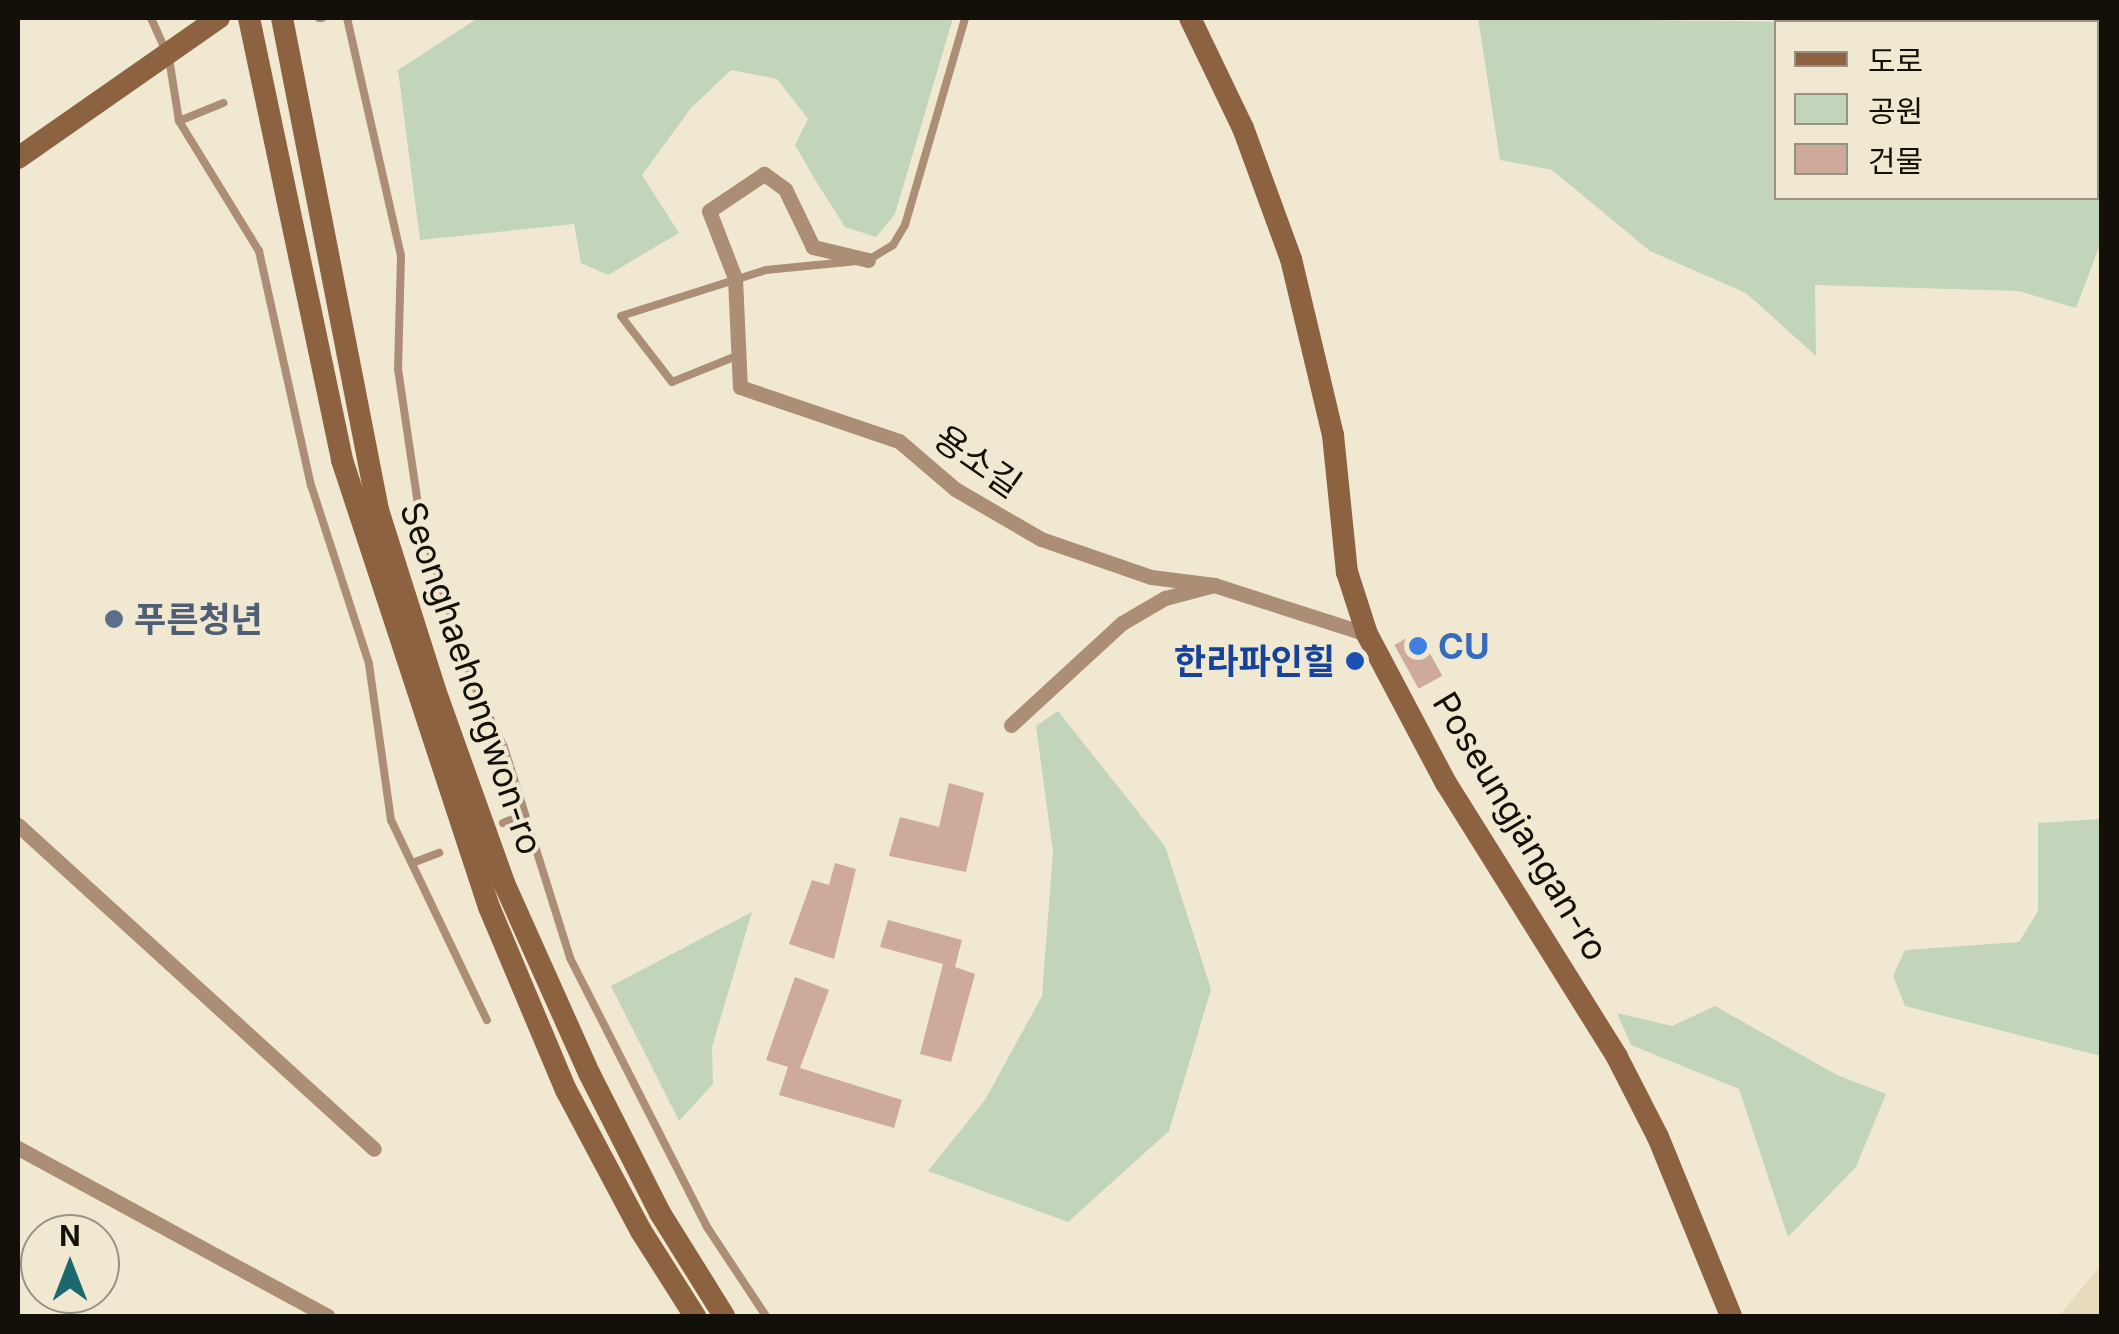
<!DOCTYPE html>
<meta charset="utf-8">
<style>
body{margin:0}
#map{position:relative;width:2119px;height:1334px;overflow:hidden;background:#f1e8d2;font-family:Inter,"Noto Sans KR",sans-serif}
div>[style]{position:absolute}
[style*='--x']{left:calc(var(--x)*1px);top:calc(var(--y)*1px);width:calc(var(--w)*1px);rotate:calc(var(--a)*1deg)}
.built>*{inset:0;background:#e7dbbe}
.green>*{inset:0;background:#c2d5ba}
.building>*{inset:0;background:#ceaa9a;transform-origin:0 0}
.lane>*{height:8px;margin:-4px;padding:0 4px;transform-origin:4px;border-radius:4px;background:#ac8e77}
.street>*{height:15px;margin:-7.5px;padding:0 7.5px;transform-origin:7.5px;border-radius:7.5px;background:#ac8e77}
.secondary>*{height:22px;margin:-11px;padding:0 11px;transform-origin:11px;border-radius:11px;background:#8d6240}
.dots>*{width:28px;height:28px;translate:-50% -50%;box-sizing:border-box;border:5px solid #f1e8d2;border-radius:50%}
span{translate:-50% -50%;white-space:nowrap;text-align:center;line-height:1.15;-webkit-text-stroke:8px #f1e8d2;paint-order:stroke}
.street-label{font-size:35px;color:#131009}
.service-label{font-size:35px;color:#4e5e75;font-weight:700}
.left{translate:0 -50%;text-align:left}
.shop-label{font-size:35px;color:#366cbe;font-weight:700}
.transit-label{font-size:35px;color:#164399;font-weight:700}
.right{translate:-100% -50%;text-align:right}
.frame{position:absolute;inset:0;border:20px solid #131009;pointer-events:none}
.legend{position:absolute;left:1774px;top:20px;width:325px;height:180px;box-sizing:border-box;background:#f1e8d2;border:2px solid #989282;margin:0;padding:12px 18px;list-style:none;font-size:30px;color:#131009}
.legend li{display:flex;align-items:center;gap:20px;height:50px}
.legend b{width:50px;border:2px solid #989282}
.north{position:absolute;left:20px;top:1214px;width:100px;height:100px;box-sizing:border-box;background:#f1e8d2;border:2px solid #989282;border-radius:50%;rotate:0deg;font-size:28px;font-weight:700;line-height:40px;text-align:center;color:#131009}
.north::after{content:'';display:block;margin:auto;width:35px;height:45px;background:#1c686f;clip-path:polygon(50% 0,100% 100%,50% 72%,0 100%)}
</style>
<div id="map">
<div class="built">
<div style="clip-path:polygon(2101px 1265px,2101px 1316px,2059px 1316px)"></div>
</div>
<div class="green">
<div style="clip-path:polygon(478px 18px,953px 18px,895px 214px,876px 237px,845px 227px,814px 178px,795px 145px,808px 119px,777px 79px,731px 70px,691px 108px,642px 175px,679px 233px,608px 275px,581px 263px,574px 224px,420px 240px,398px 70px)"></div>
<div style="clip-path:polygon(1478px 18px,1806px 22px,1776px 22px,1776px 198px,2096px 198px,2096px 22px,1913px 22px,2101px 18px,2101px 242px,2076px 308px,2019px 291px,1815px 285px,1816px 356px,1746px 293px,1650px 251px,1552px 170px,1500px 160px)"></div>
<div style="clip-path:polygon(1058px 711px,1165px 846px,1211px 989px,1169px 1131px,1068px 1222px,928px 1171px,985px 1100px,1042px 996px,1053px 852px,1036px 726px)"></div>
<div style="clip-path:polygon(2101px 819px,2101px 1056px,1905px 1006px,1893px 976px,1905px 950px,2019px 942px,2038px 911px,2038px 823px)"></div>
<div style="clip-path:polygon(752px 912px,712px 1047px,713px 1084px,679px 1121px,611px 986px)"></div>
<div style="clip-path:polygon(1715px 1006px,1837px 1075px,1886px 1094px,1856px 1167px,1788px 1237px,1739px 1089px,1631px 1045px,1617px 1013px,1672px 1026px)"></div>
</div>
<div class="building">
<div style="left:1418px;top:632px;width:50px;height:27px;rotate:61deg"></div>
<div style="clip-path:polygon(949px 783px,984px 793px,966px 872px,889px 856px,900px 817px,939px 827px)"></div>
<div style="clip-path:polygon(835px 863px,856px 869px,834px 959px,789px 944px,812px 880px,829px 885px)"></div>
<div style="clip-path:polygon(888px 920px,962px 940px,955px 967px,975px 974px,951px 1062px,920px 1054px,943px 964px,880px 947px)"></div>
<div style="clip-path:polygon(795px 977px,829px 990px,800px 1068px,902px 1100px,894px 1128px,779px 1095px,788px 1067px,766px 1060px)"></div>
</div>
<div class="lane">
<div style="--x:151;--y:18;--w:44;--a:65.8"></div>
<div style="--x:169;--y:58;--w:64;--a:81"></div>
<div style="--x:179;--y:121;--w:153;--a:58.4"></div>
<div style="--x:259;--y:251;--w:240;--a:77.5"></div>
<div style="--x:311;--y:485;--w:188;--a:72"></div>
<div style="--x:369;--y:664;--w:158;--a:82"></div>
<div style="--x:391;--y:820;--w:222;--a:64.4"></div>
<div style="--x:319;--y:18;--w:3;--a:0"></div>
<div style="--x:347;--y:18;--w:244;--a:77.2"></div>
<div style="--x:401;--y:256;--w:113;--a:91.5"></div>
<div style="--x:398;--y:369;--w:157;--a:81.6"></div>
<div style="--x:421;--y:524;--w:167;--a:71.9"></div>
<div style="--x:473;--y:683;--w:71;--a:64.2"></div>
<div style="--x:504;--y:747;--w:221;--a:72.6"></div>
<div style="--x:570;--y:958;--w:302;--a:63"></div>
<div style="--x:707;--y:1227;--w:107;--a:56.5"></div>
<div style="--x:179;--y:121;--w:48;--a:-22.2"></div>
<div style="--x:739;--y:355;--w:72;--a:158.1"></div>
<div style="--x:672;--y:382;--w:83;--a:-127.7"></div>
<div style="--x:621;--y:316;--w:152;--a:-17.6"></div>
<div style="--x:766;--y:270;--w:102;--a:-5.6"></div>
<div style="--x:868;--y:260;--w:29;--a:-31"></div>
<div style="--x:893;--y:245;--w:23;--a:-59"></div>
<div style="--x:905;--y:225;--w:216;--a:-73.8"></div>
<div style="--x:503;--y:823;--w:22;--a:-22"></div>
<div style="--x:415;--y:862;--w:26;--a:-21"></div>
</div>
<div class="street">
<div style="--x:868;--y:260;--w:57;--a:-166.7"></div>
<div style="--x:813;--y:247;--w:64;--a:-115.8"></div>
<div style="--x:785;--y:189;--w:26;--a:-144"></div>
<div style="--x:764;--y:174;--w:66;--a:146.1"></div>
<div style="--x:709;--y:211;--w:72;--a:68.8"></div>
<div style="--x:735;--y:278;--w:109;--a:87.4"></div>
<div style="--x:740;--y:387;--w:168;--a:18.8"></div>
<div style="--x:899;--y:441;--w:74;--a:40.6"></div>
<div style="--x:955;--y:489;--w:99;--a:30.2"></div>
<div style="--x:1041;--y:539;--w:116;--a:19.1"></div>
<div style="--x:1151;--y:577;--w:64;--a:7.2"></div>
<div style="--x:1011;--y:725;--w:151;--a:-42.6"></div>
<div style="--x:1122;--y:623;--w:50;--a:-30.2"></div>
<div style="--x:1165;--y:598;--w:51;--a:-14.9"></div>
<div style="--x:1214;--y:585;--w:161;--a:17.8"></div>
<div style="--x:18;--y:825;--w:481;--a:42.3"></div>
<div style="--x:18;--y:1148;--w:352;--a:28.5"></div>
</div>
<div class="secondary">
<div style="--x:249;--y:18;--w:452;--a:78.1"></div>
<div style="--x:342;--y:460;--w:471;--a:71.8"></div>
<div style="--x:489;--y:907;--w:199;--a:67.2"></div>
<div style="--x:566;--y:1090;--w:160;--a:62"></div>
<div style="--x:641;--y:1231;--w:101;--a:57.6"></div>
<div style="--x:282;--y:18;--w:501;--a:78.96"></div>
<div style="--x:378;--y:510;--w:189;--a:72.4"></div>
<div style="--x:435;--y:690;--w:205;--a:70.3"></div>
<div style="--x:504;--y:883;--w:208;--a:65.9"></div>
<div style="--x:589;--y:1073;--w:157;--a:63.1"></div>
<div style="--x:660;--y:1213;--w:121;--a:58.1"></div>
<div style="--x:1190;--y:18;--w:122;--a:64.3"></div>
<div style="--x:1243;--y:128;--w:140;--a:69.9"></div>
<div style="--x:1291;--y:259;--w:181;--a:76.6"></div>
<div style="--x:1333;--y:435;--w:138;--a:84.2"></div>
<div style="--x:1347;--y:572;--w:65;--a:72.1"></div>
<div style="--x:1367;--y:634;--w:169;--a:62.1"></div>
<div style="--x:1446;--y:783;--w:323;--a:58"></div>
<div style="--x:1617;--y:1057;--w:90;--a:62.9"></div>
<div style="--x:1658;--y:1137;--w:193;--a:67.8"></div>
<div style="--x:18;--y:158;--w:245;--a:-34.9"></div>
</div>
<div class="dots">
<div style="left:114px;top:619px;background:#5c6f8a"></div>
<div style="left:1418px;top:646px;background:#3f7fe0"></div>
<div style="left:1355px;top:661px;background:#1a4fb4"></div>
</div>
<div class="street-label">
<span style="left:978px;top:461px;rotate:35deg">용소길</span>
<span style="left:472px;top:678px;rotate:71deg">Seonghaehongwon-ro</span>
<span style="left:1521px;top:826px;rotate:59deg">Poseungjangan-ro</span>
</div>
<div class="service-label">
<span class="left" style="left:134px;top:619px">푸른청년</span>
</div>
<div class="shop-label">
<span class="left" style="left:1438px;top:646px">CU</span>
</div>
<div class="transit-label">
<span class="right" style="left:1335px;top:661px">한라파인힐</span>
</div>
<div class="frame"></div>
<ul class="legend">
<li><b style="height:12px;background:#8d6240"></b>도로</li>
<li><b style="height:28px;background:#c2d5ba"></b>공원</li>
<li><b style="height:28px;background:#ceaa9a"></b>건물</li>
</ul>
<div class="north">N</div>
</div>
